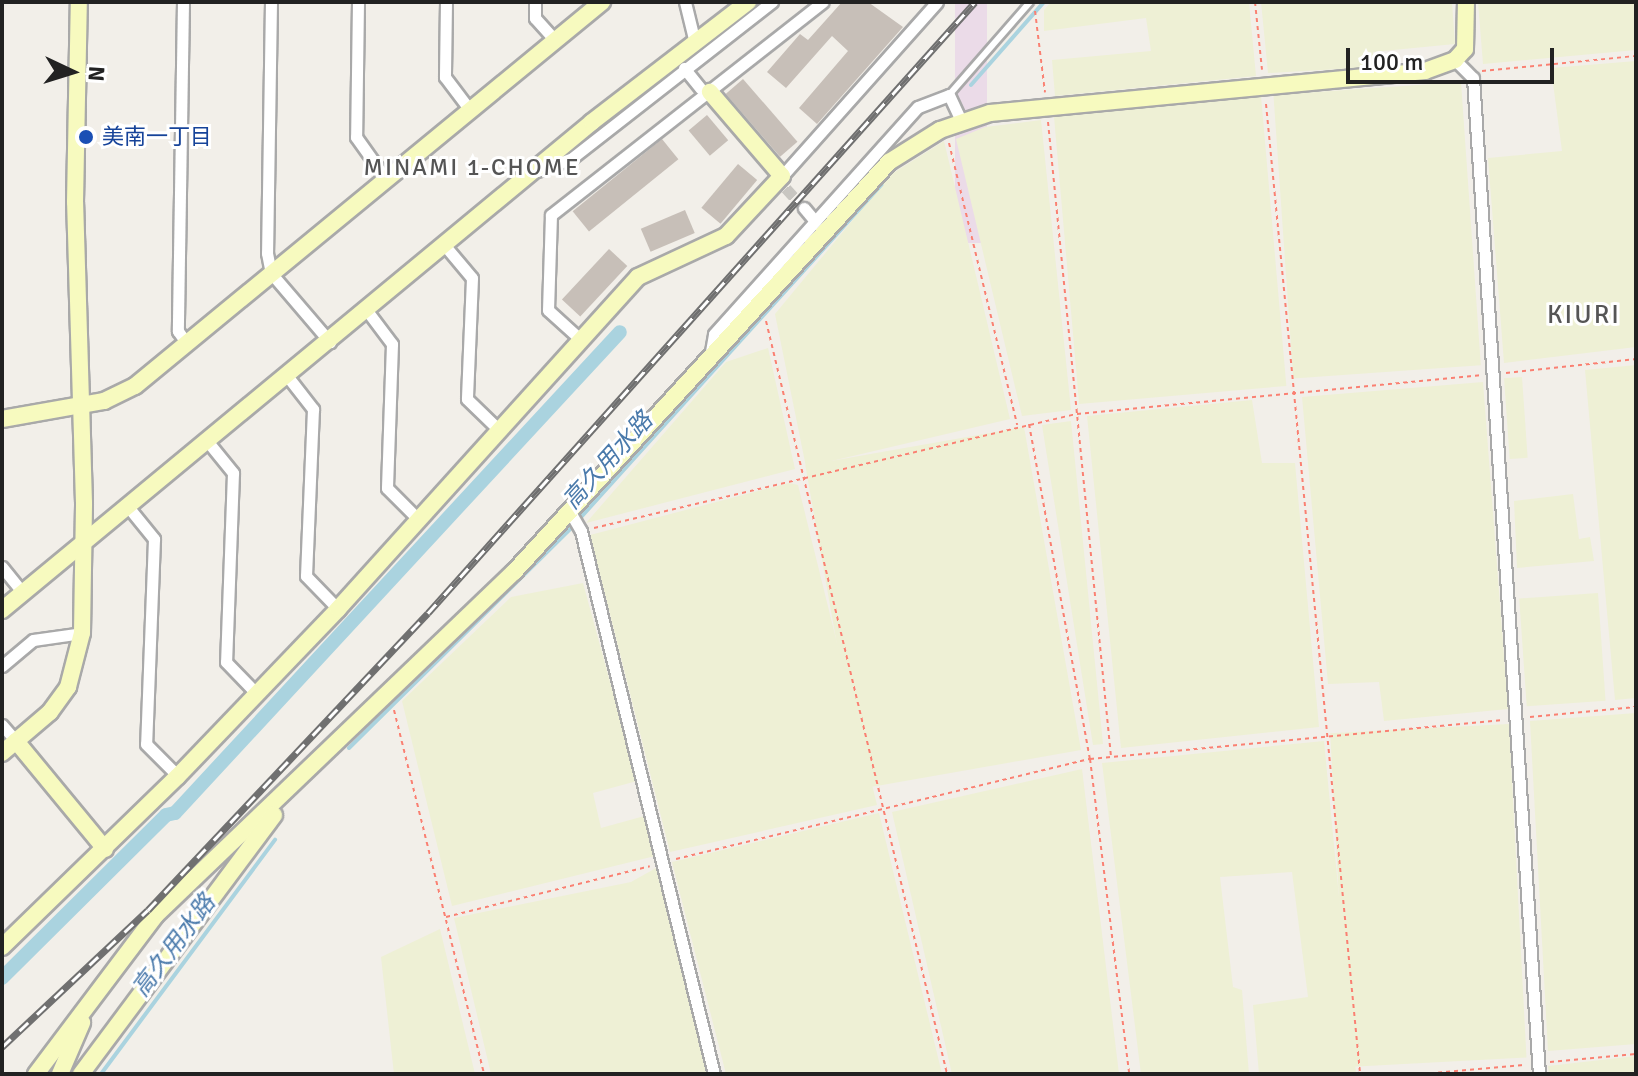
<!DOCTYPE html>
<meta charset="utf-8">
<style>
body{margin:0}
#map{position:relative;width:1638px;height:1076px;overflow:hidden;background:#f2efe9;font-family:Signika,"Noto Sans JP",sans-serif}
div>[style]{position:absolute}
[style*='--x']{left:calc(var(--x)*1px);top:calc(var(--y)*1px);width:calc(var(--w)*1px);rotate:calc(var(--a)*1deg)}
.industrial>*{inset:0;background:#ebdbe8;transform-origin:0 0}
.farmland>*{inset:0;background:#eef0d5;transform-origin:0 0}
.stream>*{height:4px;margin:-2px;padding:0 2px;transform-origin:2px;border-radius:2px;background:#aad3df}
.canal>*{height:14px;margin:-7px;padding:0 7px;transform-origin:7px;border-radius:7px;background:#aad3df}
.building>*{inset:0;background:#c7bfb8;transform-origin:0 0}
.street-tunnel>*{height:11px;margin-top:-5.5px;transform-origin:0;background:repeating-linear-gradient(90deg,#c8c6c1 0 11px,transparent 0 16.5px)}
.path>*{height:2px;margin-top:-1px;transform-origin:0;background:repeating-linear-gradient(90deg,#fa8072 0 4px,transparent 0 8px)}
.roads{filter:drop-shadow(2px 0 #a9a9a9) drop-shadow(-2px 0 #a9a9a9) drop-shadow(0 2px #a9a9a9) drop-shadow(0 -2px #a9a9a9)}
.lane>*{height:6px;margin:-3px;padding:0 3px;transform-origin:3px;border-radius:3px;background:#fff}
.street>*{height:11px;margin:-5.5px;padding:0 5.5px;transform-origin:5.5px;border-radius:5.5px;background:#fff}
.secondary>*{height:16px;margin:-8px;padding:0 8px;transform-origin:8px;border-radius:8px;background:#f7fabf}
.rail>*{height:7px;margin-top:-3.5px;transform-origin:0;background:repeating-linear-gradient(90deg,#fff 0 12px,#707070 0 24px);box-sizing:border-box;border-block:2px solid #707070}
.dots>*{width:22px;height:22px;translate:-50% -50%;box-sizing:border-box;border:4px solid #fff;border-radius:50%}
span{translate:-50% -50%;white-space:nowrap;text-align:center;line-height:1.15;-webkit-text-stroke:6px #fff;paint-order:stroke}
.transit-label{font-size:22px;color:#164399}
.left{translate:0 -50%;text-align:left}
.neighbourhood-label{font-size:24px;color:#555;letter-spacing:2px}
.water-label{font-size:24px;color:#4a7aab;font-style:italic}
.quarter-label{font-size:26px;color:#555;letter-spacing:2px}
.frame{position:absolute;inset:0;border:4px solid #222;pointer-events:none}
.north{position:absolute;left:32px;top:32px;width:80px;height:80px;-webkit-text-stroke:6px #fff;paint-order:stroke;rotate:94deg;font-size:22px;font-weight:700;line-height:32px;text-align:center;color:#222}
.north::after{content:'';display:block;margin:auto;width:28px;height:36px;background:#222;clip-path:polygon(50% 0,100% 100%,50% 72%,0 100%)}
.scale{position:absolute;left:1346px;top:48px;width:208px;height:36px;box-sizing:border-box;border:4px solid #222;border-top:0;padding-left:10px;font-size:24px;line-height:28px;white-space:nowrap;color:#222;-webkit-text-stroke:6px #fff;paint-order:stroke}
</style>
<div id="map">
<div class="industrial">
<div style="left:955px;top:2px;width:32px;height:241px"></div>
</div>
<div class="farmland">
<div style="clip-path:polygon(1051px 2px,1249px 2px,1256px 76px,1055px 96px,1052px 60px,1151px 51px,1146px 18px,1044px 31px,1044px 10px)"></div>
<div style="clip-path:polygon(1261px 2px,1452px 2px,1455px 44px,1373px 52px,1374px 67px,1268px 73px)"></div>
<div style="clip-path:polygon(1478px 2px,1636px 2px,1636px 50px,1483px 64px)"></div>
<div style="clip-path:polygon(1636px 61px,1636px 347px,1504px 363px,1488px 158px,1562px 151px,1551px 68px)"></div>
<div style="left:1461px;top:82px;width:284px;height:188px;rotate:86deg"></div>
<div style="left:1261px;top:96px;width:291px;height:208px;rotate:85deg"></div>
<div style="clip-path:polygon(1041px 120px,1071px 410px,1022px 416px,956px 139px,985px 127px)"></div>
<div style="clip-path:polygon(944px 141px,1010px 419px,806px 467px,775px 314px,890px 175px)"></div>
<div style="clip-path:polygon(768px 348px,795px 469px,586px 523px,726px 362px)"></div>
<div style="clip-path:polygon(1636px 365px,1636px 698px,1615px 700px,1585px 370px)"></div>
<div style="left:1522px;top:377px;width:81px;height:18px;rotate:86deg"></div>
<div style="clip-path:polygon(1483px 382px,1508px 709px,1384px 721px,1379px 682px,1328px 684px,1302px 397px)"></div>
<div style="clip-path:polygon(1252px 400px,1262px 463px,1295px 463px,1319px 727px,1121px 748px,1087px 416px)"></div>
<div style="clip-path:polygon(1071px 421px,1103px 744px,1093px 745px,1042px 425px)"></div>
<div style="left:1024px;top:427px;width:328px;height:222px;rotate:80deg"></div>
<div style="clip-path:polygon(789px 483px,798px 485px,877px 805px,670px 852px,590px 535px)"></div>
<div style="clip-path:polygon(1573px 494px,1579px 539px,1590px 537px,1594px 561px,1517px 568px,1514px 501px)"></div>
<div style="clip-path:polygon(583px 583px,637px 781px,593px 793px,601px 828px,648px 815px,655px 856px,452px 906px,402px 701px,511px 597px)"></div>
<div style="left:1598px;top:593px;width:108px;height:79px;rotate:86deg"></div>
<div style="clip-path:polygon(1636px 713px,1636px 1044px,1548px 1051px,1530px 721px)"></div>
<div style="left:1509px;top:724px;width:334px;height:179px;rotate:87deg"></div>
<div style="clip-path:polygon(1324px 741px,1356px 1073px,1259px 1074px,1253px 1005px,1308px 997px,1292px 872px,1220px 877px,1233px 987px,1242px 990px,1249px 1074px,1141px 1074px,1102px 763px)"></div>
<div style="clip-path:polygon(1082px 769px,1119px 1074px,952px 1074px,892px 812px)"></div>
<div style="clip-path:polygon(879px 813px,942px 1074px,726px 1074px,672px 862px)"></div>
<div style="clip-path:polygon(656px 868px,707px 1074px,491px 1074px,454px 918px,631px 882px)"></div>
<div style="clip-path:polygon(440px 929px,475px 1074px,394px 1074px,381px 957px)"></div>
<div style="clip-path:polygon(1636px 1056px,1636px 1074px,1549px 1074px,1548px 1066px)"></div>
</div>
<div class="stream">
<div style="--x:971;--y:85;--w:111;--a:-48.7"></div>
<div style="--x:349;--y:748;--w:315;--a:-44.7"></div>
<div style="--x:573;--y:526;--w:460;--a:-47.9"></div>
<div style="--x:101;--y:1074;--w:292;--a:-53.4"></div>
</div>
<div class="canal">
<div style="--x:2;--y:978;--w:231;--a:-44.8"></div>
<div style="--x:166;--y:815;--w:9;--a:-13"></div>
<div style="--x:175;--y:813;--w:655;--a:-47.23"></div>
</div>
<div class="building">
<div style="clip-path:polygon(842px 2px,868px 2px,903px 27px,817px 124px,799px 108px,848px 51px,832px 36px,786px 88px,767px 72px,800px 34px,808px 40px)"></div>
<div style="left:743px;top:79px;width:83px;height:23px;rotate:49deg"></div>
<div style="left:707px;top:115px;width:33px;height:24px;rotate:50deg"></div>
<div style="left:662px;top:139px;width:26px;height:115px;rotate:51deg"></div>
<div style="left:738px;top:164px;width:25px;height:57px;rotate:40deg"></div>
<div style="left:685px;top:210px;width:25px;height:48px;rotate:67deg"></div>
<div style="left:609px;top:249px;width:25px;height:69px;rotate:43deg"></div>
</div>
<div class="street-tunnel">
<div style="--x:775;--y:176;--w:43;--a:47.8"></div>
</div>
<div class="path">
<div style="--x:1255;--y:2;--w:68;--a:84.1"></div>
<div style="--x:1035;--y:11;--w:82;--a:83"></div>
<div style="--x:1482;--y:71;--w:155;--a:-5.6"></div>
<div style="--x:1266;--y:104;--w:975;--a:84.46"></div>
<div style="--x:1048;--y:122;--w:638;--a:84.33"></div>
<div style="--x:949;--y:143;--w:290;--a:76.4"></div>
<div style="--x:766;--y:321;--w:774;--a:76.48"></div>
<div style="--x:1506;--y:373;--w:131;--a:-6.1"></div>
<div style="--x:1029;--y:424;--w:341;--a:79.7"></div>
<div style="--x:1090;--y:759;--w:317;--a:82.9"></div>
<div style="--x:594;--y:528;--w:496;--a:-13.3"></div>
<div style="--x:1077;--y:414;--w:405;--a:-5.5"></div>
<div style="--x:394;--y:710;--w:375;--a:76.1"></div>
<div style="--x:1530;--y:717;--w:106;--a:-5.4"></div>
<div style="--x:676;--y:859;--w:426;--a:-13.6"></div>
<div style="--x:1090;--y:759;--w:415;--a:-5.4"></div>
<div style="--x:446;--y:917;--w:210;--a:-14"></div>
<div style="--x:1550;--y:1062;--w:86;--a:-5.3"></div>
<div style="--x:1422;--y:1074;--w:102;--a:-5"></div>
</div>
<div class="roads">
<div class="lane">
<div style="--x:949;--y:95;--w:123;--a:-48.9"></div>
</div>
<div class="street">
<div style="--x:183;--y:2;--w:329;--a:90.9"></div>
<div style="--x:178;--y:331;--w:16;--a:55"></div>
<div style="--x:271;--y:2;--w:251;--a:90.9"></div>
<div style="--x:267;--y:253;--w:20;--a:79"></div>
<div style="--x:271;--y:273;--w:91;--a:49.5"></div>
<div style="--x:358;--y:2;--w:135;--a:90.8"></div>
<div style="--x:356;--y:137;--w:52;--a:54.5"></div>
<div style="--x:446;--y:2;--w:75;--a:90.8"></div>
<div style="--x:445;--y:77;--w:41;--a:52.9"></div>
<div style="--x:535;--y:2;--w:16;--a:90"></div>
<div style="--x:535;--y:18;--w:30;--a:48"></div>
<div style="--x:685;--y:2;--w:42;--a:76.3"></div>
<div style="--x:1455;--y:60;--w:25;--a:45"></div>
<div style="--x:1473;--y:78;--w:998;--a:86.21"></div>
<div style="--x:684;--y:68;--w:26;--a:51"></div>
<div style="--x:537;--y:171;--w:37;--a:-20"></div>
<div style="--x:572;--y:158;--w:254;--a:-38"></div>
<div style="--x:782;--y:176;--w:233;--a:-48.3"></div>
<div style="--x:804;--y:208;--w:17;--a:50"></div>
<div style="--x:446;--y:247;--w:40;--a:50"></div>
<div style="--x:472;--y:278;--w:121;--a:92.4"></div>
<div style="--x:467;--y:399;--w:45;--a:44.1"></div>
<div style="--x:368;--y:312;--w:40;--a:53"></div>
<div style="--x:392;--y:344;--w:144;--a:92"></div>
<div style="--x:387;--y:488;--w:45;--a:45"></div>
<div style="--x:580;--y:339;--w:43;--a:-137.8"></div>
<div style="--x:548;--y:310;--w:95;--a:-88.2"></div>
<div style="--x:551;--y:215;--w:345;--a:-38.1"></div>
<div style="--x:710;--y:357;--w:23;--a:-80"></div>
<div style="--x:714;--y:334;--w:305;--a:-48.1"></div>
<div style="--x:918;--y:107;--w:33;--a:-21"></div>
<div style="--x:949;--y:95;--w:29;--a:65"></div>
<div style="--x:288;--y:377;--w:41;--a:52"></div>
<div style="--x:313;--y:409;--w:167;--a:92.4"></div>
<div style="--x:306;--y:576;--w:46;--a:45.9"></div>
<div style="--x:208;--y:442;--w:40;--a:51"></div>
<div style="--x:233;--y:473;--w:189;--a:92.1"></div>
<div style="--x:226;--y:662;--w:45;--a:45.9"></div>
<div style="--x:129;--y:508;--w:40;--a:51"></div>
<div style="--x:154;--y:539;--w:205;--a:92.2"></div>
<div style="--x:146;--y:744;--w:45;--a:45"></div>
<div style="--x:570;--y:512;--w:22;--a:60"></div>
<div style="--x:581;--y:531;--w:559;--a:76.24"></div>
<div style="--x:2;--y:567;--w:33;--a:51"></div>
<div style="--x:2;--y:666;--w:40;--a:-40"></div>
<div style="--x:33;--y:640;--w:49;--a:-8.1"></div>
<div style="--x:2;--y:725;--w:21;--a:49"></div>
</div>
<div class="secondary">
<div style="--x:2;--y:419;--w:104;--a:-10"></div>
<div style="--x:104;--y:401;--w:34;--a:-26"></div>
<div style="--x:135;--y:386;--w:605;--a:-39.43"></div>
<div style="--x:2;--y:610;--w:766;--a:-39.59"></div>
<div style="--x:592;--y:122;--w:197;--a:-37.6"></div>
<div style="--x:16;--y:741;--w:140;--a:50.5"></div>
<div style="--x:2;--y:753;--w:63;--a:-40.5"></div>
<div style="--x:50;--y:712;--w:31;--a:-54"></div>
<div style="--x:68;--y:687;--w:56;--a:-75.5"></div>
<div style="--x:82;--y:633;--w:130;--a:-89.1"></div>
<div style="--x:84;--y:503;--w:301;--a:-91.7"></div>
<div style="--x:75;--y:202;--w:200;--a:-88.9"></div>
<div style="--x:2;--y:947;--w:245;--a:-44.2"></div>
<div style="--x:178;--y:776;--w:231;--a:-46.2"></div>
<div style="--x:338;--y:609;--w:447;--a:-47.9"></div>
<div style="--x:638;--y:277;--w:97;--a:-25"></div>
<div style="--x:726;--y:236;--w:82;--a:-47"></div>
<div style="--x:782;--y:176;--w:111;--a:-130.6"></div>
<div style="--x:36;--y:1074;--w:199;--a:-53"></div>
<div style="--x:156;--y:915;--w:496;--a:-43.8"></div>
<div style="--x:514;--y:572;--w:556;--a:-47.55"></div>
<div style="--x:889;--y:162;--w:60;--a:-32.1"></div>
<div style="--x:940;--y:130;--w:53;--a:-18.8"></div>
<div style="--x:990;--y:113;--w:437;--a:-5.5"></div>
<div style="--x:1425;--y:71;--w:32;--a:-20"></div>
<div style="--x:1455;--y:60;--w:15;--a:-48"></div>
<div style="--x:1465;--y:49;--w:47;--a:-88.8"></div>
<div style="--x:60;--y:1074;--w:56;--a:-66.7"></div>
<div style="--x:81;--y:1074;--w:323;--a:-53.3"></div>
</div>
</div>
<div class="rail">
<div style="--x:2;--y:1047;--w:200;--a:-43.2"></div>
<div style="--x:148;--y:910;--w:408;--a:-46.7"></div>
<div style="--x:428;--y:613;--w:820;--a:-48.16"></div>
</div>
<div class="dots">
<div style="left:86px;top:137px;background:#1a4fb4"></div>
</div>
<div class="transit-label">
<span class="left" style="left:102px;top:137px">美南一丁目</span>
</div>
<div class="neighbourhood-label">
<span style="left:472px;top:168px">MINAMI 1-CHOME</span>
</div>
<div class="water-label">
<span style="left:608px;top:461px;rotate:-48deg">高久用水路</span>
<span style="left:174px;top:946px;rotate:-53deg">高久用水路</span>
</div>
<div class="quarter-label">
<span style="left:1584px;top:316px">KIURI</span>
</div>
<div class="frame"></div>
<div class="north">N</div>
<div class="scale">100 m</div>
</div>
